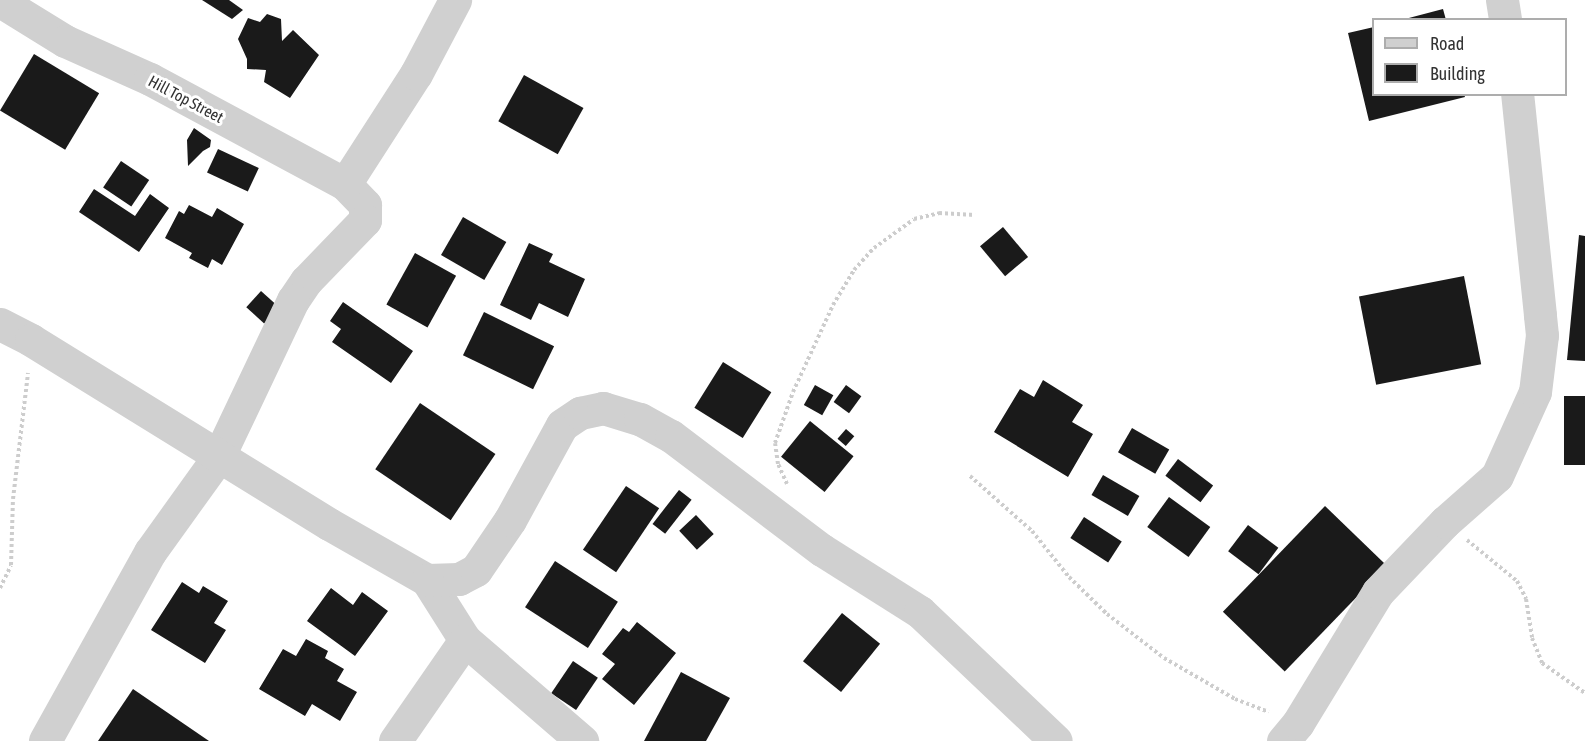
<!DOCTYPE html>
<style>
body{margin:0}
#map{position:relative;width:1585px;height:741px;overflow:hidden;background:#fff;font-family:"Asap Condensed",sans-serif}
div>[style]{position:absolute}
[style*='--x']{left:calc(var(--x)*1px);top:calc(var(--y)*1px);width:calc(var(--w)*1px);rotate:calc(var(--a)*1deg)}
.building>*{inset:0;background:#1a1a1a;transform-origin:0 0}
.path>*{height:4px;margin-top:-2px;transform-origin:0;background:repeating-linear-gradient(90deg,#cdcdcd 0 3px,transparent 0 6px)}
.minor>*{height:33px;margin:-16.5px;padding:0 16.5px;transform-origin:16.5px;border-radius:16.5px;background:#d0d0d0}
span{translate:-50% -50%;white-space:nowrap;text-align:center;line-height:1.15;-webkit-text-stroke:6px #fff;paint-order:stroke}
.street-label{font-size:16px;color:#333}
.legend{position:absolute;left:1372px;top:18px;width:195px;height:78px;box-sizing:border-box;background:#fff;border:2px solid #adadad;margin:0;padding:8px 10px;list-style:none;font-size:18px;color:#333}
.legend li{display:flex;align-items:center;gap:12px;height:30px}
.legend b{width:30px;border:2px solid #adadad}
</style>
<div id="map">
<div class="building">
<div style="clip-path:polygon(202px 0,229px 0,243px 10px,232px 19px)"></div>
<div style="clip-path:polygon(1443px 9px,1446px 20px,1405px 20px,1405px 19px)"></div>
<div style="clip-path:polygon(267px 14px,281px 19px,282px 41px,293px 30px,319px 55px,290px 98px,264px 82px,266px 70px,247px 69px,247px 59px,238px 39px,248px 18px,260px 22px)"></div>
<div style="clip-path:polygon(1374px 27px,1374px 94px,1464px 94px,1465px 97px,1369px 121px,1348px 33px)"></div>
<div style="left:34px;top:54px;width:76px;height:66px;rotate:31deg"></div>
<div style="left:524px;top:75px;width:68px;height:53px;rotate:29deg"></div>
<div style="clip-path:polygon(194px 128px,211px 140px,210px 147px,203px 151px,188px 166px,187px 140px)"></div>
<div style="left:218px;top:149px;width:45px;height:26px;rotate:25deg"></div>
<div style="left:121px;top:161px;width:34px;height:32px;rotate:34deg"></div>
<div style="clip-path:polygon(94px 189px,135px 216px,150px 194px,169px 208px,139px 252px,79px 212px)"></div>
<div style="clip-path:polygon(189px 205px,212px 217px,217px 208px,244px 224px,222px 265px,212px 259px,208px 268px,189px 258px,192px 253px,165px 238px,179px 211px,184px 214px)"></div>
<div style="left:463px;top:217px;width:50px;height:44px;rotate:30deg"></div>
<div style="left:1003px;top:227px;width:39px;height:30px;rotate:50deg"></div>
<div style="clip-path:polygon(1579px 235px,1585px 236px,1585px 361px,1567px 360px)"></div>
<div style="clip-path:polygon(529px 243px,553px 254px,549px 262px,585px 279px,568px 317px,539px 303px,531px 320px,500px 305px)"></div>
<div style="left:415px;top:253px;width:47px;height:59px;rotate:29deg"></div>
<div style="left:1464px;top:276px;width:90px;height:107px;rotate:79deg"></div>
<div style="left:261px;top:291px;width:24px;height:22px;rotate:42deg"></div>
<div style="clip-path:polygon(343px 302px,413px 351px,391px 383px,332px 342px,341px 329px,330px 321px)"></div>
<div style="left:484px;top:312px;width:78px;height:48px;rotate:26deg"></div>
<div style="left:723px;top:362px;width:57px;height:54px;rotate:32deg"></div>
<div style="clip-path:polygon(1043px 380px,1083px 405px,1072px 422px,1093px 434px,1068px 477px,994px 432px,1020px 389px,1034px 397px)"></div>
<div style="left:815px;top:385px;width:21px;height:23px;rotate:29deg"></div>
<div style="left:846px;top:385px;width:19px;height:21px;rotate:36deg"></div>
<div style="left:1564px;top:396px;width:21px;height:69px"></div>
<div style="left:420px;top:403px;width:91px;height:80px;rotate:34deg"></div>
<div style="left:810px;top:421px;width:56px;height:46px;rotate:39deg"></div>
<div style="left:1132px;top:428px;width:43px;height:28px;rotate:30deg"></div>
<div style="left:846px;top:429px;width:11px;height:13px;rotate:41deg"></div>
<div style="left:1178px;top:459px;width:44px;height:21px;rotate:37deg"></div>
<div style="left:1103px;top:475px;width:42px;height:23px;rotate:30deg"></div>
<div style="left:626px;top:486px;width:40px;height:77px;rotate:34deg"></div>
<div style="left:679px;top:490px;width:16px;height:43px;rotate:38deg"></div>
<div style="left:1169px;top:497px;width:51px;height:37px;rotate:36deg"></div>
<div style="left:1325px;top:506px;width:86px;height:147px;rotate:44deg"></div>
<div style="left:696px;top:515px;width:26px;height:23px;rotate:47deg"></div>
<div style="left:1084px;top:517px;width:45px;height:25px;rotate:33deg"></div>
<div style="left:1248px;top:525px;width:38px;height:33px;rotate:37deg"></div>
<div style="left:555px;top:561px;width:75px;height:55px;rotate:33deg"></div>
<div style="clip-path:polygon(182px 582px,199px 593px,203px 586px,228px 601px,214px 623px,226px 630px,205px 663px,151px 630px)"></div>
<div style="clip-path:polygon(331px 588px,353px 605px,362px 592px,388px 611px,355px 656px,307px 621px)"></div>
<div style="left:842px;top:613px;width:49px;height:62px;rotate:39deg"></div>
<div style="clip-path:polygon(637px 622px,676px 653px,634px 705px,602px 679px,615px 664px,602px 654px,623px 628px,629px 632px)"></div>
<div style="clip-path:polygon(306px 639px,328px 651px,325px 658px,344px 669px,337px 681px,357px 692px,340px 721px,312px 704px,305px 716px,259px 689px,283px 649px,296px 656px)"></div>
<div style="left:573px;top:661px;width:30px;height:39px;rotate:34deg"></div>
<div style="clip-path:polygon(681px 672px,730px 698px,706px 741px,644px 741px)"></div>
<div style="clip-path:polygon(133px 689px,209px 741px,98px 741px)"></div>
</div>
<div class="path">
<div style="--x:970;--y:476;--w:83;--a:41.6"></div>
<div style="--x:1032;--y:531;--w:59;--a:51.2"></div>
<div style="--x:1069;--y:577;--w:53;--a:44.2"></div>
<div style="--x:1107;--y:614;--w:72;--a:37.7"></div>
<div style="--x:1164;--y:658;--w:82;--a:30"></div>
<div style="--x:1235;--y:699;--w:36;--a:21"></div>
<div style="--x:787;--y:484;--w:22;--a:-114"></div>
<div style="--x:778;--y:464;--w:21;--a:-98"></div>
<div style="--x:775;--y:443;--w:54;--a:-70.6"></div>
<div style="--x:793;--y:392;--w:96;--a:-65.3"></div>
<div style="--x:833;--y:305;--w:41;--a:-59"></div>
<div style="--x:854;--y:270;--w:30;--a:-48"></div>
<div style="--x:874;--y:248;--w:49;--a:-35.9"></div>
<div style="--x:914;--y:219;--w:26;--a:-13"></div>
<div style="--x:939;--y:213;--w:36;--a:3"></div>
<div style="--x:1467;--y:540;--w:65;--a:39.4"></div>
<div style="--x:1517;--y:581;--w:20;--a:63"></div>
<div style="--x:1526;--y:599;--w:39;--a:81"></div>
<div style="--x:1532;--y:638;--w:27;--a:68"></div>
<div style="--x:1542;--y:663;--w:52;--a:34.9"></div>
<div style="--x:0;--y:588;--w:25;--a:-64"></div>
<div style="--x:11;--y:565;--w:66;--a:-88.3"></div>
<div style="--x:13;--y:499;--w:127;--a:-83.2"></div>
</div>
<div class="minor">
<div style="--x:1502;--y:0;--w:20;--a:81"></div>
<div style="--x:0;--y:1;--w:76;--a:31.6"></div>
<div style="--x:65;--y:41;--w:93;--a:24.1"></div>
<div style="--x:150;--y:79;--w:221;--a:28.3"></div>
<div style="--x:345;--y:184;--w:29;--a:46"></div>
<div style="--x:365;--y:205;--w:15;--a:90"></div>
<div style="--x:365;--y:220;--w:85;--a:134"></div>
<div style="--x:306;--y:281;--w:23;--a:124"></div>
<div style="--x:293;--y:300;--w:173;--a:115.4"></div>
<div style="--x:219;--y:456;--w:118;--a:125.7"></div>
<div style="--x:150;--y:552;--w:216;--a:119.1"></div>
<div style="--x:345;--y:184;--w:131;--a:-57.2"></div>
<div style="--x:416;--y:74;--w:84;--a:-62.2"></div>
<div style="--x:0;--y:324;--w:35;--a:27"></div>
<div style="--x:31;--y:340;--w:350;--a:31.7"></div>
<div style="--x:329;--y:524;--w:113;--a:29.7"></div>
<div style="--x:427;--y:580;--w:71;--a:57.7"></div>
<div style="--x:465;--y:640;--w:155;--a:40.8"></div>
<div style="--x:427;--y:580;--w:32;--a:-2"></div>
<div style="--x:459;--y:579;--w:19;--a:-28"></div>
<div style="--x:476;--y:570;--w:60;--a:-55.8"></div>
<div style="--x:510;--y:520;--w:108;--a:-61.3"></div>
<div style="--x:562;--y:425;--w:22;--a:-34"></div>
<div style="--x:580;--y:413;--w:24;--a:-12"></div>
<div style="--x:603;--y:408;--w:39;--a:17"></div>
<div style="--x:640;--y:419;--w:35;--a:29"></div>
<div style="--x:671;--y:436;--w:189;--a:37.1"></div>
<div style="--x:822;--y:550;--w:116;--a:32.3"></div>
<div style="--x:920;--y:612;--w:187;--a:43.5"></div>
<div style="--x:395;--y:741;--w:123;--a:-55.3"></div>
<div style="--x:1283;--y:741;--w:23;--a:-50"></div>
<div style="--x:1298;--y:723;--w:153;--a:-58.6"></div>
<div style="--x:1378;--y:592;--w:97;--a:-46.3"></div>
<div style="--x:1445;--y:522;--w:69;--a:-41.5"></div>
<div style="--x:1497;--y:476;--w:92;--a:-65.7"></div>
<div style="--x:1535;--y:392;--w:57;--a:-83"></div>
<div style="--x:1542;--y:335;--w:20;--a:-96"></div>
<div style="--x:1540;--y:315;--w:222;--a:-95.9"></div>
</div>
<div class="street-label">
<span style="left:186px;top:99px;rotate:28deg">Hill Top Street</span>
</div>
<ul class="legend">
<li><b style="height:8px;background:#d0d0d0"></b>Road</li>
<li><b style="height:16px;background:#1a1a1a"></b>Building</li>
</ul>
</div>
